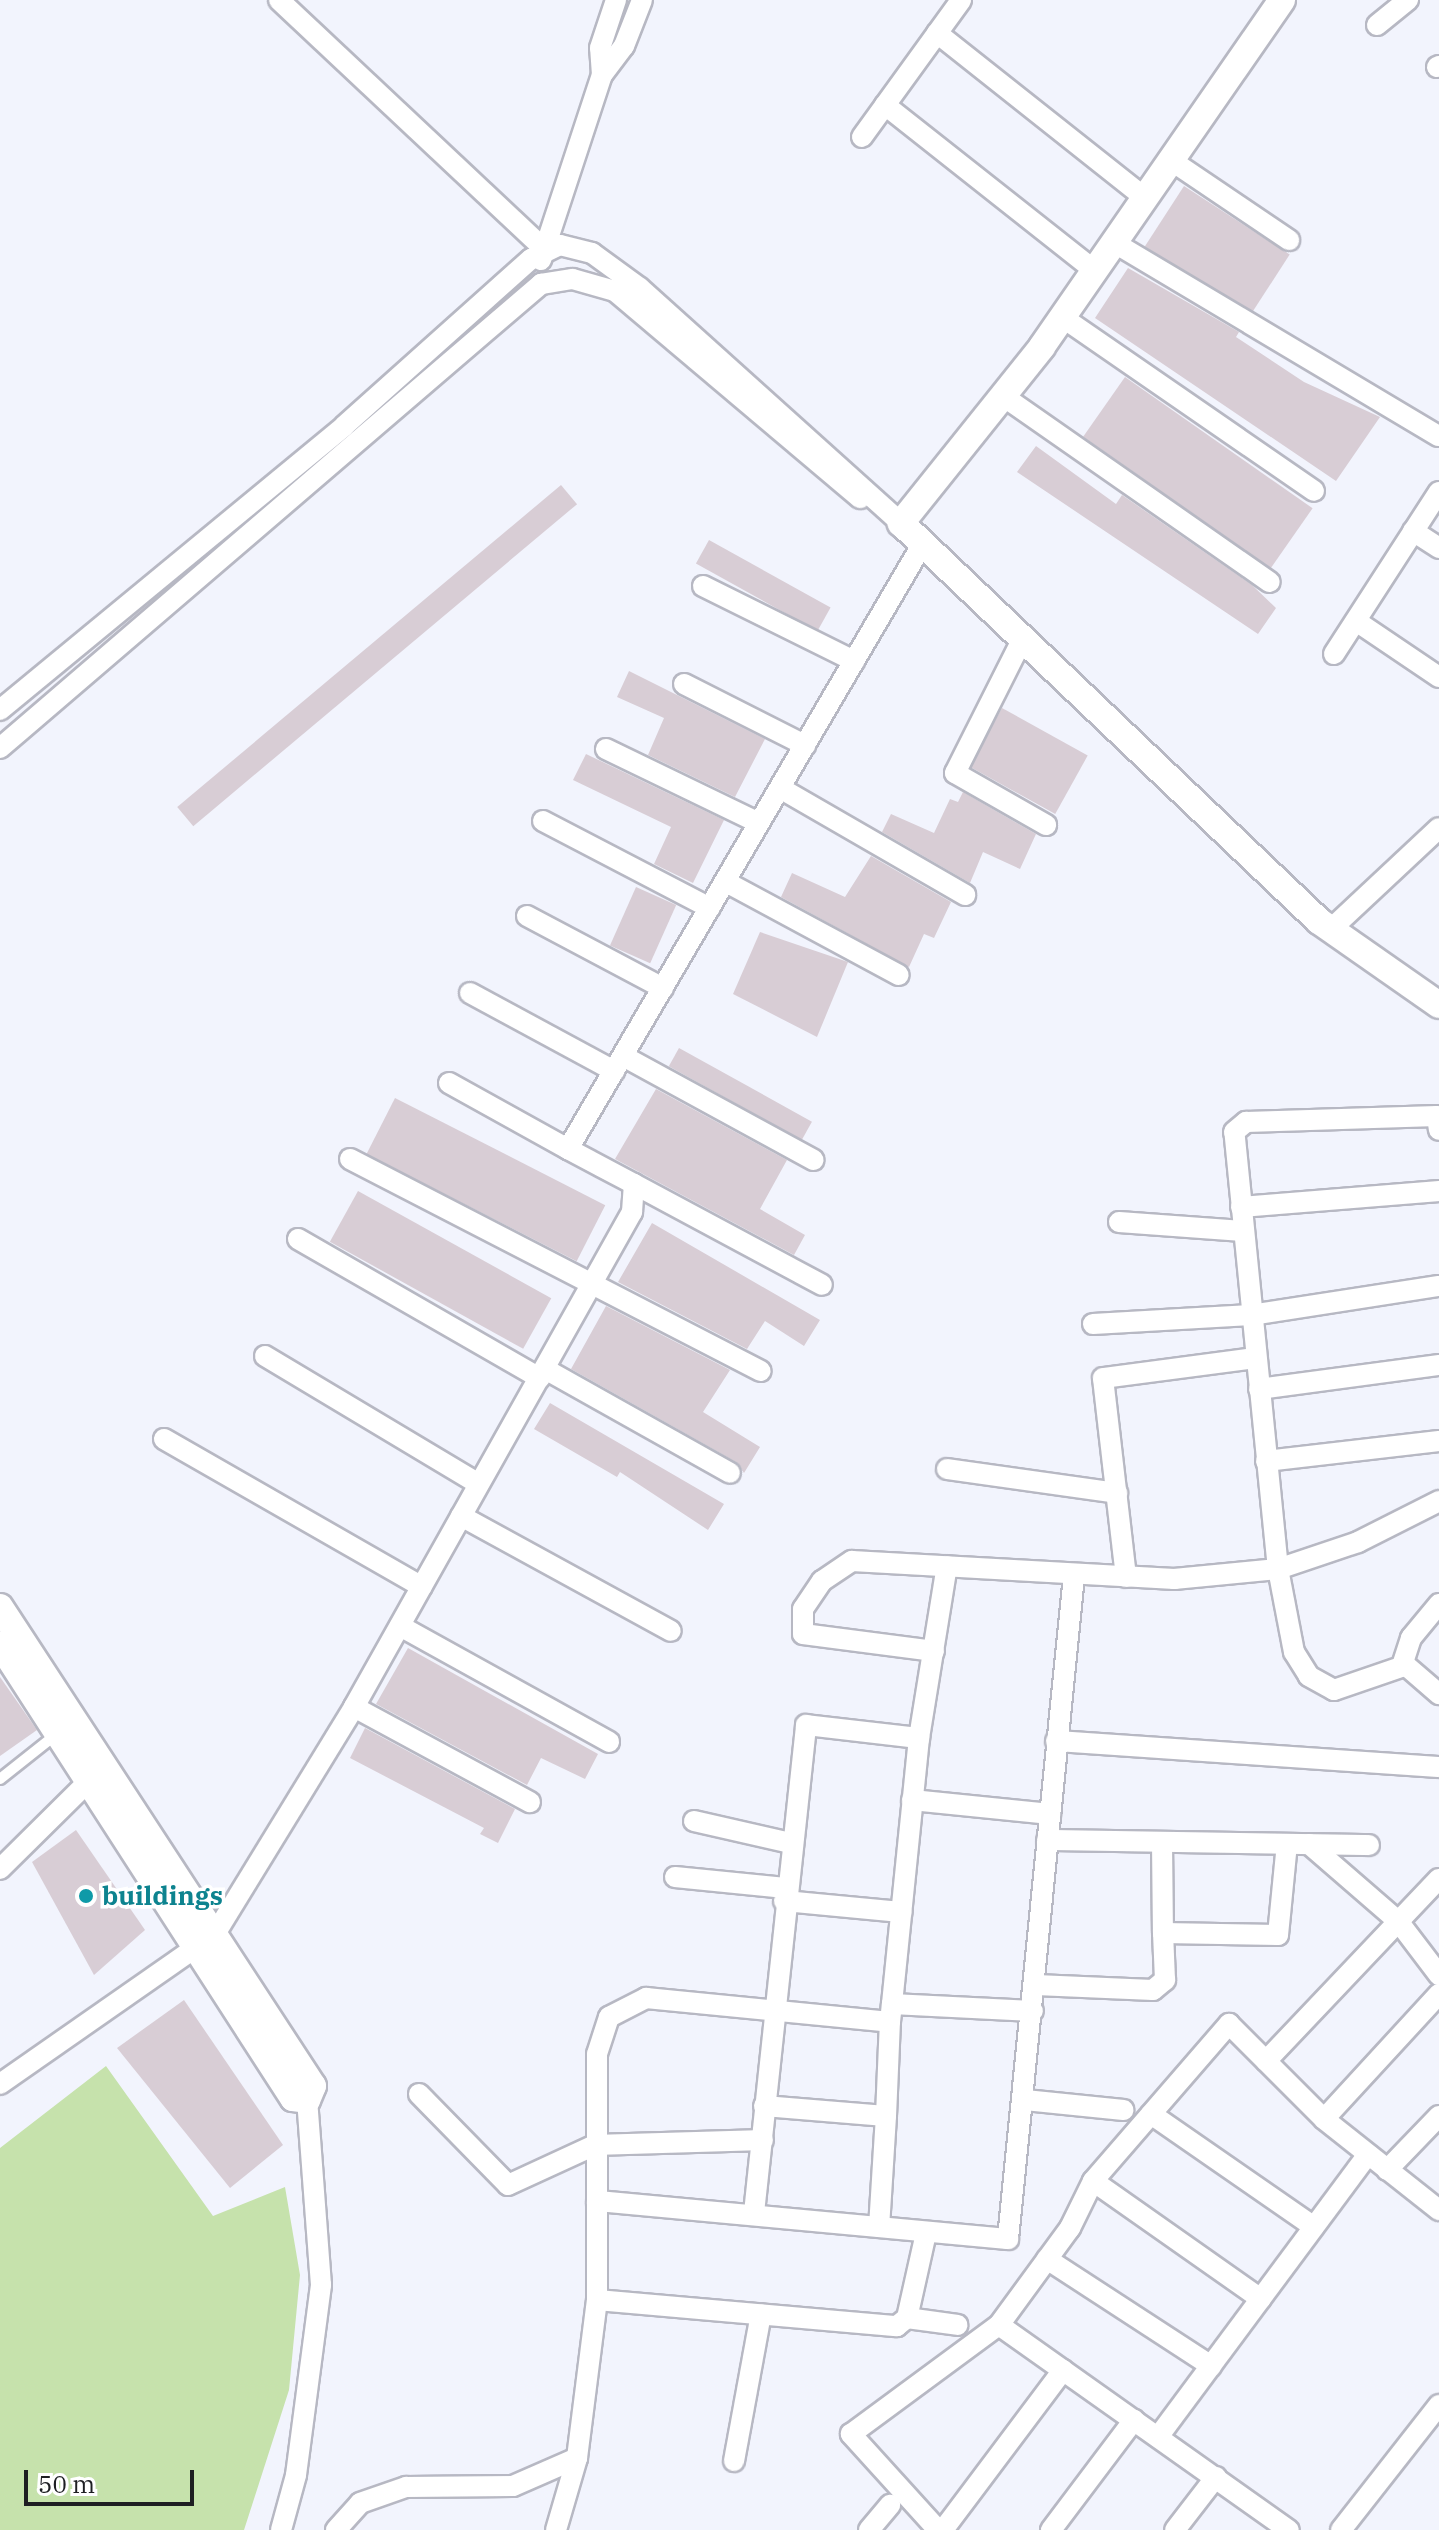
<!DOCTYPE html>
<style>
body{margin:0}
#map{position:relative;width:1439px;height:2530px;overflow:hidden;background:#f2f4fd;font-family:"IBM Plex Serif",serif}
div>[style]{position:absolute}
[style*='--x']{left:calc(var(--x)*1px);top:calc(var(--y)*1px);width:calc(var(--w)*1px);rotate:calc(var(--a)*1deg)}
.green>*{inset:0;background:#c6e2ac}
.building>*{inset:0;background:#d8cdd5;transform-origin:0 0}
.roads{filter:drop-shadow(2px 0 #b7b8c3) drop-shadow(-2px 0 #b7b8c3) drop-shadow(0 2px #b7b8c3) drop-shadow(0 -2px #b7b8c3)}
.service>*{height:10px;margin:-5px;padding:0 5px;transform-origin:5px;border-radius:5px;background:#fff}
.minor>*{height:20px;margin:-10px;padding:0 10px;transform-origin:10px;border-radius:10px;background:#fff}
.tertiary>*{height:26px;margin:-13px;padding:0 13px;transform-origin:13px;border-radius:13px;background:#fff}
.dots>*{width:22px;height:22px;translate:-50% -50%;box-sizing:border-box;border:4px solid #fff;border-radius:50%}
span{translate:-50% -50%;white-space:nowrap;text-align:center;line-height:1.15;-webkit-text-stroke:7px #fff;paint-order:stroke}
.culture-label{font-size:26px;color:#0d838f;font-weight:700}
.left{translate:0 -50%;text-align:left}
.scale{position:absolute;left:24px;top:2470px;width:170px;height:36px;box-sizing:border-box;border:4px solid #1e1f23;border-top:0;padding-left:10px;font-size:24px;line-height:28px;white-space:nowrap;color:#1e1f23;-webkit-text-stroke:6px #fff;paint-order:stroke}
</style>
<div id="map">
<div class="green">
<div style="clip-path:polygon(106px 2066px,213px 2216px,285px 2187px,300px 2275px,289px 2390px,244px 2530px,0 2530px,0 2148px)"></div>
</div>
<div class="building">
<div style="left:1184px;top:186px;width:126px;height:72px;rotate:33deg"></div>
<div style="clip-path:polygon(1128px 268px,1239px 332px,1236px 337px,1304px 382px,1380px 417px,1336px 481px,1095px 318px)"></div>
<div style="left:1125px;top:377px;width:229px;height:73px;rotate:35deg"></div>
<div style="clip-path:polygon(1036px 446px,1116px 504px,1122px 495px,1252px 585px,1276px 608px,1258px 634px,1017px 472px)"></div>
<div style="left:561px;top:485px;width:25px;height:501px;rotate:50deg"></div>
<div style="left:709px;top:540px;width:139px;height:27px;rotate:29deg"></div>
<div style="clip-path:polygon(629px 671px,765px 739px,735px 797px,648px 755px,664px 718px,617px 697px)"></div>
<div style="left:1002px;top:708px;width:98px;height:67px;rotate:29deg"></div>
<div style="clip-path:polygon(586px 754px,724px 820px,693px 883px,654px 864px,671px 827px,573px 780px)"></div>
<div style="clip-path:polygon(963px 792px,1036px 834px,1020px 869px,983px 852px,970px 883px,882px 832px,891px 814px,934px 833px,950px 799px,958px 802px)"></div>
<div style="clip-path:polygon(871px 856px,951px 902px,934px 938px,924px 934px,909px 967px,781px 897px,792px 873px,845px 897px)"></div>
<div style="left:636px;top:887px;width:44px;height:64px;rotate:24deg"></div>
<div style="clip-path:polygon(760px 932px,848px 962px,817px 1037px,733px 994px)"></div>
<div style="left:679px;top:1048px;width:152px;height:21px;rotate:29deg"></div>
<div style="clip-path:polygon(656px 1089px,787px 1160px,760px 1209px,805px 1235px,794px 1255px,615px 1159px)"></div>
<div style="left:395px;top:1098px;width:236px;height:63px;rotate:27deg"></div>
<div style="left:358px;top:1191px;width:221px;height:58px;rotate:29deg"></div>
<div style="clip-path:polygon(652px 1223px,820px 1320px,804px 1346px,765px 1321px,747px 1349px,618px 1282px)"></div>
<div style="clip-path:polygon(606px 1306px,730px 1370px,703px 1412px,760px 1447px,744px 1473px,736px 1462px,571px 1369px)"></div>
<div style="clip-path:polygon(550px 1403px,724px 1504px,708px 1530px,620px 1472px,617px 1477px,534px 1429px)"></div>
<div style="clip-path:polygon(408px 1648px,598px 1754px,585px 1779px,541px 1758px,527px 1785px,376px 1704px)"></div>
<div style="clip-path:polygon(0 1677px,37px 1730px,0 1756px)"></div>
<div style="clip-path:polygon(365px 1728px,515px 1809px,498px 1843px,480px 1834px,484px 1828px,350px 1758px)"></div>
<div style="clip-path:polygon(76px 1830px,145px 1930px,94px 1975px,32px 1862px)"></div>
<div style="clip-path:polygon(184px 2000px,283px 2145px,230px 2188px,117px 2048px)"></div>
</div>
<div class="roads">
<div class="service">
<div style="--x:0;--y:1779;--w:74;--a:-38.4"></div>
</div>
<div class="minor">
<div style="--x:279;--y:0;--w:364;--a:43.2"></div>
<div style="--x:1377;--y:25;--w:40;--a:-39"></div>
<div style="--x:937;--y:33;--w:263;--a:38.4"></div>
<div style="--x:1437;--y:67;--w:2;--a:-27"></div>
<div style="--x:602;--y:75;--w:27;--a:-94"></div>
<div style="--x:600;--y:48;--w:51;--a:-71.6"></div>
<div style="--x:885;--y:105;--w:266;--a:38.3"></div>
<div style="--x:862;--y:137;--w:169;--a:-54.1"></div>
<div style="--x:1169;--y:159;--w:145;--a:34"></div>
<div style="--x:1113;--y:242;--w:379;--a:30.8"></div>
<div style="--x:541;--y:260;--w:195;--a:-71.8"></div>
<div style="--x:602;--y:75;--w:36;--a:-53"></div>
<div style="--x:624;--y:46;--w:49;--a:-68.6"></div>
<div style="--x:1062;--y:317;--w:306;--a:34.6"></div>
<div style="--x:1003;--y:396;--w:325;--a:34.9"></div>
<div style="--x:1413;--y:531;--w:31;--a:33"></div>
<div style="--x:703;--y:586;--w:169;--a:26.4"></div>
<div style="--x:1356;--y:621;--w:100;--a:34"></div>
<div style="--x:1022;--y:640;--w:149;--a:116.7"></div>
<div style="--x:955;--y:773;--w:105;--a:29.7"></div>
<div style="--x:1334;--y:654;--w:193;--a:-57.1"></div>
<div style="--x:684;--y:684;--w:136;--a:26.8"></div>
<div style="--x:0;--y:710;--w:446;--a:-39.5"></div>
<div style="--x:344;--y:426;--w:251;--a:-41.8"></div>
<div style="--x:531;--y:259;--w:32;--a:-26"></div>
<div style="--x:560;--y:245;--w:33;--a:14"></div>
<div style="--x:592;--y:253;--w:59;--a:36.1"></div>
<div style="--x:640;--y:288;--w:351;--a:42"></div>
<div style="--x:0;--y:748;--w:713;--a:-40.62"></div>
<div style="--x:541;--y:284;--w:32;--a:-9"></div>
<div style="--x:573;--y:279;--w:44;--a:15.9"></div>
<div style="--x:615;--y:291;--w:321;--a:40.2"></div>
<div style="--x:606;--y:749;--w:170;--a:25.8"></div>
<div style="--x:780;--y:788;--w:214;--a:30"></div>
<div style="--x:543;--y:821;--w:188;--a:27.5"></div>
<div style="--x:726;--y:882;--w:196;--a:28.3"></div>
<div style="--x:527;--y:916;--w:154;--a:27.9"></div>
<div style="--x:1330;--y:930;--w:149;--a:-43.1"></div>
<div style="--x:470;--y:993;--w:164;--a:28.4"></div>
<div style="--x:623;--y:1056;--w:217;--a:28.6"></div>
<div style="--x:449;--y:1083;--w:136;--a:29"></div>
<div style="--x:350;--y:1159;--w:462;--a:27.3"></div>
<div style="--x:634;--y:1184;--w:213;--a:28.2"></div>
<div style="--x:1241;--y:1207;--w:199;--a:-4.6"></div>
<div style="--x:1119;--y:1222;--w:124;--a:4.2"></div>
<div style="--x:298;--y:1239;--w:279;--a:29.9"></div>
<div style="--x:1093;--y:1324;--w:158;--a:-3.3"></div>
<div style="--x:1251;--y:1315;--w:190;--a:-8.8"></div>
<div style="--x:265;--y:1356;--w:249;--a:30.9"></div>
<div style="--x:545;--y:1369;--w:212;--a:29.3"></div>
<div style="--x:1259;--y:1389;--w:182;--a:-7.6"></div>
<div style="--x:164;--y:1439;--w:297;--a:29.8"></div>
<div style="--x:1266;--y:1461;--w:174;--a:-6.6"></div>
<div style="--x:947;--y:1469;--w:172;--a:8"></div>
<div style="--x:461;--y:1516;--w:239;--a:28.7"></div>
<div style="--x:1126;--y:1577;--w:200;--a:-96.6"></div>
<div style="--x:1103;--y:1378;--w:153;--a:-7.5"></div>
<div style="--x:1439;--y:1604;--w:44;--a:129.5"></div>
<div style="--x:1411;--y:1638;--w:26;--a:108"></div>
<div style="--x:1403;--y:1663;--w:48;--a:40.7"></div>
<div style="--x:400;--y:1626;--w:239;--a:29"></div>
<div style="--x:934;--y:1651;--w:132;--a:-172.6"></div>
<div style="--x:803;--y:1634;--w:25;--a:-90"></div>
<div style="--x:803;--y:1609;--w:34;--a:-56"></div>
<div style="--x:822;--y:1581;--w:36;--a:-34"></div>
<div style="--x:852;--y:1561;--w:323;--a:3.2"></div>
<div style="--x:1174;--y:1579;--w:104;--a:-5.5"></div>
<div style="--x:1278;--y:1569;--w:84;--a:-18.6"></div>
<div style="--x:1358;--y:1542;--w:91;--a:-26.8"></div>
<div style="--x:1404;--y:1666;--w:74;--a:161.1"></div>
<div style="--x:1334;--y:1690;--w:29;--a:-151"></div>
<div style="--x:1309;--y:1676;--w:28;--a:-122"></div>
<div style="--x:1294;--y:1652;--w:85;--a:-100.9"></div>
<div style="--x:1278;--y:1569;--w:439;--a:-95.7"></div>
<div style="--x:1234;--y:1132;--w:16;--a:-40"></div>
<div style="--x:1246;--y:1122;--w:191;--a:-1.8"></div>
<div style="--x:1437;--y:1116;--w:14;--a:82"></div>
<div style="--x:354;--y:1707;--w:200;--a:28.4"></div>
<div style="--x:919;--y:1738;--w:267;--a:95.8"></div>
<div style="--x:892;--y:2004;--w:141;--a:2.8"></div>
<div style="--x:1056;--y:1741;--w:384;--a:3.9"></div>
<div style="--x:912;--y:1800;--w:139;--a:5.8"></div>
<div style="--x:694;--y:1821;--w:99;--a:12.8"></div>
<div style="--x:1047;--y:1840;--w:322;--a:0.9"></div>
<div style="--x:1162;--y:1842;--w:91;--a:89.4"></div>
<div style="--x:1163;--y:1933;--w:115;--a:1"></div>
<div style="--x:1278;--y:1935;--w:91;--a:-84.4"></div>
<div style="--x:1309;--y:1844;--w:118;--a:40.9"></div>
<div style="--x:1398;--y:1921;--w:68;--a:52.8"></div>
<div style="--x:0;--y:1869;--w:125;--a:-44.7"></div>
<div style="--x:675;--y:1877;--w:111;--a:5.7"></div>
<div style="--x:784;--y:1901;--w:118;--a:5.4"></div>
<div style="--x:1036;--y:1985;--w:117;--a:2.4"></div>
<div style="--x:1153;--y:1990;--w:16;--a:-40"></div>
<div style="--x:1165;--y:1980;--w:47;--a:-92.4"></div>
<div style="--x:1266;--y:2061;--w:251;--a:-46.5"></div>
<div style="--x:0;--y:2084;--w:262;--a:-34.9"></div>
<div style="--x:215;--y:1934;--w:266;--a:-58.5"></div>
<div style="--x:354;--y:1707;--w:568;--a:-60.68"></div>
<div style="--x:632;--y:1212;--w:28;--a:-86"></div>
<div style="--x:634;--y:1184;--w:75;--a:-152.1"></div>
<div style="--x:568;--y:1149;--w:700;--a:-59.63"></div>
<div style="--x:419;--y:2094;--w:127;--a:45.6"></div>
<div style="--x:508;--y:2185;--w:96;--a:-24.7"></div>
<div style="--x:595;--y:2145;--w:168;--a:-1.7"></div>
<div style="--x:1025;--y:2100;--w:99;--a:5.8"></div>
<div style="--x:764;--y:2106;--w:122;--a:4.7"></div>
<div style="--x:886;--y:2116;--w:111;--a:93.6"></div>
<div style="--x:1151;--y:2114;--w:198;--a:34.7"></div>
<div style="--x:886;--y:2116;--w:94;--a:-87.6"></div>
<div style="--x:1324;--y:2119;--w:170;--a:-47.4"></div>
<div style="--x:1387;--y:2170;--w:75;--a:-46.1"></div>
<div style="--x:1093;--y:2181;--w:205;--a:35.1"></div>
<div style="--x:597;--y:2201;--w:413;--a:5.3"></div>
<div style="--x:1008;--y:2239;--w:666;--a:-84.32"></div>
<div style="--x:754;--y:2213;--w:491;--a:-83.9"></div>
<div style="--x:806;--y:1725;--w:114;--a:6.6"></div>
<div style="--x:919;--y:1738;--w:174;--a:-80.8"></div>
<div style="--x:1047;--y:2259;--w:196;--a:33.1"></div>
<div style="--x:597;--y:2300;--w:301;--a:5"></div>
<div style="--x:897;--y:2326;--w:13;--a:-39"></div>
<div style="--x:907;--y:2318;--w:87;--a:-77.4"></div>
<div style="--x:907;--y:2318;--w:51;--a:7.8"></div>
<div style="--x:999;--y:2325;--w:120;--a:-53.8"></div>
<div style="--x:1070;--y:2228;--w:52;--a:-63.9"></div>
<div style="--x:1093;--y:2181;--w:208;--a:-49.1"></div>
<div style="--x:1229;--y:2024;--w:134;--a:45"></div>
<div style="--x:1324;--y:2119;--w:147;--a:38.4"></div>
<div style="--x:1158;--y:2437;--w:352;--a:-53.4"></div>
<div style="--x:734;--y:2461;--w:149;--a:-79.6"></div>
<div style="--x:281;--y:2530;--w:57;--a:-74.7"></div>
<div style="--x:296;--y:2475;--w:192;--a:-82.5"></div>
<div style="--x:321;--y:2285;--w:186;--a:-94.3"></div>
<div style="--x:336;--y:2530;--w:36;--a:-48"></div>
<div style="--x:360;--y:2503;--w:49;--a:-19.2"></div>
<div style="--x:406;--y:2487;--w:107;--a:-0.5"></div>
<div style="--x:513;--y:2486;--w:70;--a:-23.6"></div>
<div style="--x:556;--y:2530;--w:75;--a:-73.7"></div>
<div style="--x:577;--y:2458;--w:159;--a:-82.8"></div>
<div style="--x:597;--y:2300;--w:246;--a:-90"></div>
<div style="--x:597;--y:2054;--w:39;--a:-72"></div>
<div style="--x:609;--y:2017;--w:42;--a:-27.2"></div>
<div style="--x:646;--y:1998;--w:245;--a:5.6"></div>
<div style="--x:890;--y:2022;--w:18;--a:-84"></div>
<div style="--x:869;--y:2530;--w:33;--a:-50"></div>
<div style="--x:938;--y:2530;--w:130;--a:-132.2"></div>
<div style="--x:851;--y:2434;--w:184;--a:-36.4"></div>
<div style="--x:999;--y:2325;--w:355;--a:35.3"></div>
<div style="--x:943;--y:2530;--w:200;--a:-53.1"></div>
<div style="--x:1051;--y:2530;--w:138;--a:-53"></div>
<div style="--x:1175;--y:2530;--w:67;--a:-52.3"></div>
<div style="--x:1341;--y:2530;--w:159;--a:-51.9"></div>
</div>
<div class="tertiary">
<div style="--x:1282;--y:0;--w:422;--a:124.7"></div>
<div style="--x:1042;--y:347;--w:226;--a:128.7"></div>
<div style="--x:901;--y:523;--w:577;--a:43.6"></div>
<div style="--x:1319;--y:921;--w:146;--a:35"></div>
<div style="--x:0;--y:1607;--w:572;--a:56.84"></div>
<div style="--x:313;--y:2086;--w:15;--a:113"></div>
<div style="--x:307;--y:2100;--w:14;--a:-172"></div>
<div style="--x:293;--y:2098;--w:540;--a:-122.84"></div>
</div>
</div>
<div class="dots">
<div style="left:86px;top:1896px;background:#0f9aa8"></div>
</div>
<div class="culture-label">
<span class="left" style="left:102px;top:1896px">buildings</span>
</div>
<div class="scale">50 m</div>
</div>
